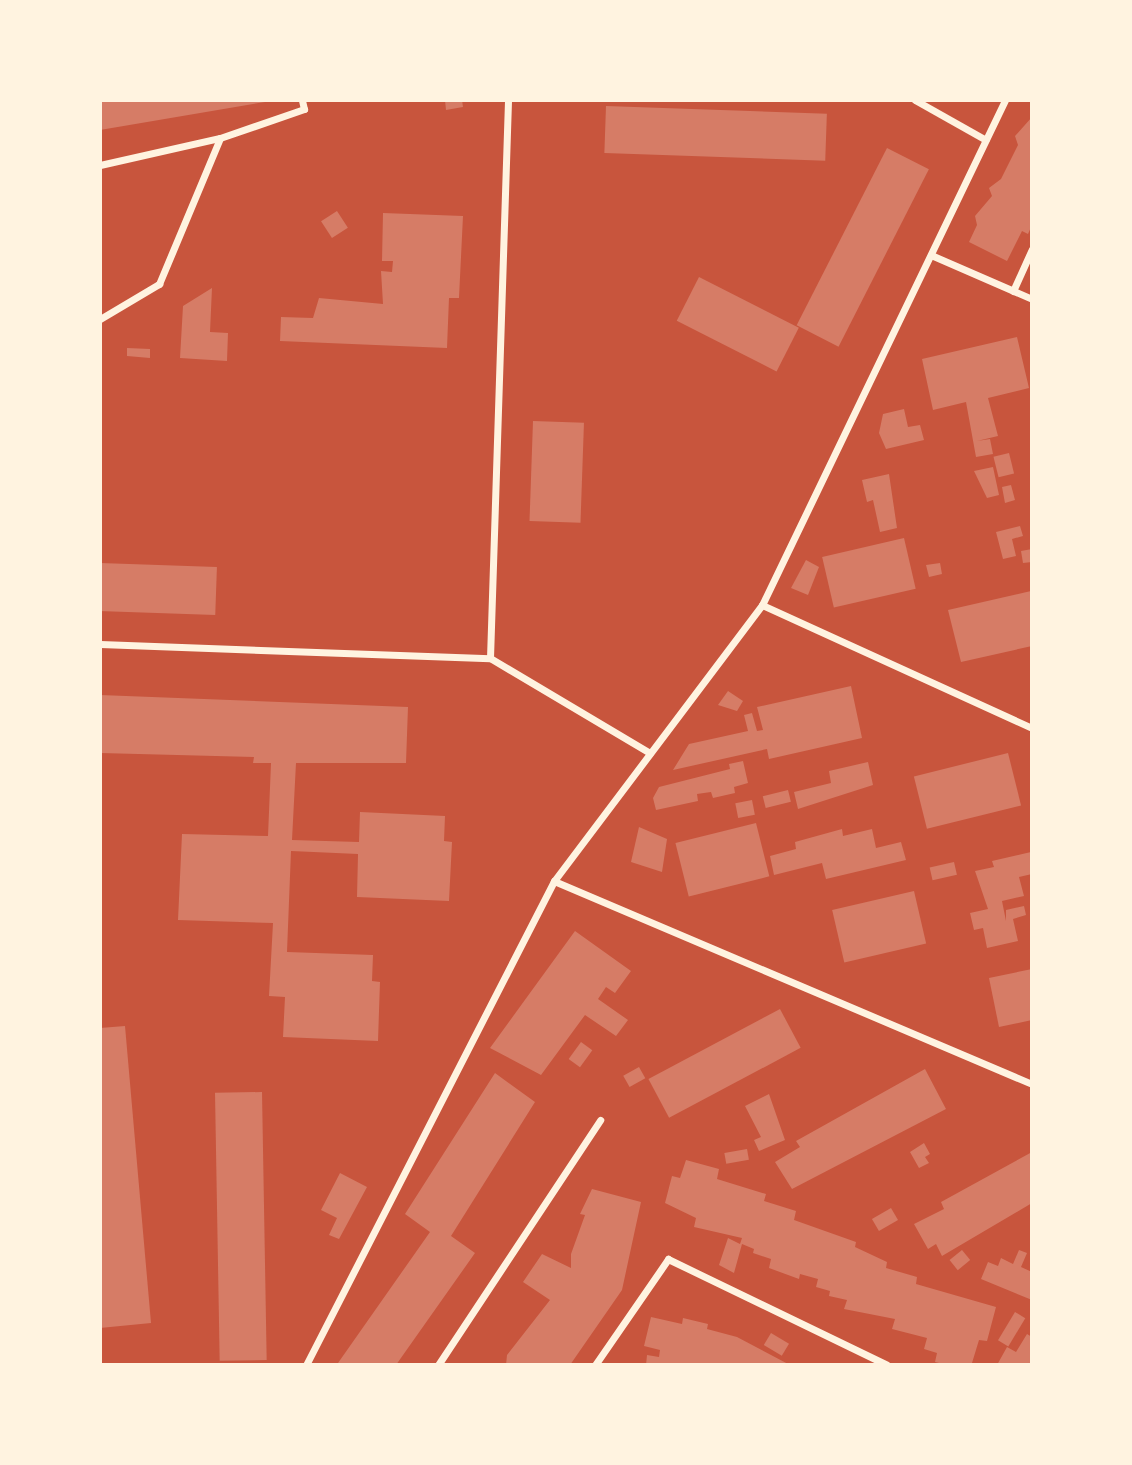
<!DOCTYPE html>
<style>
body{margin:0}
#map{position:relative;width:1132px;height:1465px;overflow:hidden;background:#c8553d;font-family:"DejaVu Sans",sans-serif}
div>[style]{position:absolute}
[style*='--x']{left:calc(var(--x)*1px);top:calc(var(--y)*1px);width:calc(var(--w)*1px);rotate:calc(var(--a)*1deg)}
.building>*{inset:0;background:#d67c66;transform-origin:0 0}
.minor>*{height:7px;margin:-3.5px;padding:0 3.5px;transform-origin:3.5px;border-radius:3.5px;background:#fff3e0}
span{translate:-50% -50%;white-space:nowrap;text-align:center;line-height:1.15;-webkit-text-stroke:7px #fff3e0;paint-order:stroke}
.frame{position:absolute;inset:0;border:102px solid #fff3e0;pointer-events:none}
</style>
<div id="map">
<div class="building">
<div style="clip-path:polygon(100px 100px,265px 100px,265px 102px,100px 130px)"></div>
<div style="clip-path:polygon(445px 100px,462px 100px,463px 107px,446px 110px)"></div>
<div style="left:606px;top:106px;width:221px;height:47px;rotate:2deg"></div>
<div style="clip-path:polygon(1032px 117px,1032px 225px,1028px 234px,1022px 231px,1007px 261px,969px 242px,977px 225px,975px 216px,992px 196px,989px 188px,1001px 179px,1018px 145px,1015px 136px)"></div>
<div style="left:887px;top:148px;width:47px;height:199px;rotate:27deg"></div>
<div style="left:337px;top:211px;width:20px;height:19px;rotate:57deg"></div>
<div style="clip-path:polygon(383px 213px,463px 216px,459px 298px,449px 298px,447px 348px,280px 341px,281px 317px,313px 318px,319px 298px,383px 304px,381px 271px,392px 272px,393px 261px,382px 261px)"></div>
<div style="left:699px;top:277px;width:112px;height:49px;rotate:27deg"></div>
<div style="clip-path:polygon(212px 288px,210px 332px,228px 333px,227px 361px,180px 358px,183px 306px)"></div>
<div style="clip-path:polygon(1017px 337px,1029px 388px,988px 398px,998px 436px,977px 441px,990px 439px,993px 454px,976px 457px,966px 402px,933px 410px,922px 359px)"></div>
<div style="clip-path:polygon(127px 348px,150px 349px,150px 358px,127px 356px)"></div>
<div style="clip-path:polygon(904px 409px,908px 427px,920px 425px,924px 440px,886px 449px,879px 433px,883px 414px)"></div>
<div style="left:533px;top:421px;width:51px;height:100px;rotate:2deg"></div>
<div style="left:1009px;top:453px;width:21px;height:16px;rotate:76deg"></div>
<div style="clip-path:polygon(993px 467px,999px 495px,987px 498px,974px 471px)"></div>
<div style="clip-path:polygon(889px 474px,897px 528px,880px 532px,873px 500px,867px 502px,862px 480px)"></div>
<div style="clip-path:polygon(1011px 485px,1015px 500px,1005px 503px,1002px 487px)"></div>
<div style="clip-path:polygon(1020px 526px,1023px 536px,1012px 539px,1016px 556px,1003px 559px,996px 532px)"></div>
<div style="left:904px;top:538px;width:52px;height:84px;rotate:77deg"></div>
<div style="clip-path:polygon(1032px 549px,1032px 562px,1023px 563px,1021px 551px)"></div>
<div style="clip-path:polygon(806px 560px,819px 567px,808px 595px,791px 588px)"></div>
<div style="left:100px;top:563px;width:117px;height:48px;rotate:2deg"></div>
<div style="clip-path:polygon(940px 563px,942px 574px,929px 577px,926px 565px)"></div>
<div style="clip-path:polygon(1031px 591px,1032px 646px,961px 662px,948px 610px)"></div>
<div style="clip-path:polygon(851px 686px,862px 738px,769px 759px,767px 749px,673px 770px,689px 744px,748px 731px,744px 715px,752px 713px,757px 731px,763px 730px,757px 707px)"></div>
<div style="clip-path:polygon(728px 691px,743px 701px,737px 711px,718px 705px)"></div>
<div style="clip-path:polygon(100px 695px,408px 707px,406px 763px,296px 763px,292px 840px,359px 842px,360px 812px,445px 816px,444px 841px,452px 842px,449px 901px,357px 897px,358px 854px,291px 851px,287px 952px,373px 955px,372px 981px,380px 982px,378px 1041px,283px 1037px,285px 997px,269px 996px,273px 923px,178px 920px,182px 834px,268px 836px,271px 763px,253px 763px,254px 757px,100px 753px)"></div>
<div style="left:1008px;top:753px;width:54px;height:97px;rotate:76deg"></div>
<div style="clip-path:polygon(743px 761px,748px 783px,734px 787px,735px 793px,713px 798px,711px 792px,697px 794px,698px 801px,656px 810px,653px 798px,659px 787px,730px 769px,729px 764px)"></div>
<div style="clip-path:polygon(868px 762px,873px 785px,798px 809px,794px 792px,831px 783px,829px 771px)"></div>
<div style="left:788px;top:790px;width:12px;height:26px;rotate:76deg"></div>
<div style="left:752px;top:800px;width:15px;height:17px;rotate:79deg"></div>
<div style="left:756px;top:823px;width:55px;height:83px;rotate:76deg"></div>
<div style="clip-path:polygon(639px 827px,667px 839px,662px 872px,631px 862px)"></div>
<div style="clip-path:polygon(842px 829px,843px 836px,872px 829px,876px 848px,901px 842px,906px 860px,826px 879px,822px 863px,774px 875px,770px 856px,796px 849px,795px 842px)"></div>
<div style="clip-path:polygon(1031px 852px,1032px 874px,1019px 877px,1024px 896px,1002px 901px,1006px 921px,1006px 910px,1024px 906px,1026px 915px,1013px 919px,1018px 941px,987px 948px,983px 928px,974px 930px,970px 913px,988px 909px,975px 871px,994px 867px,992px 861px)"></div>
<div style="left:954px;top:862px;width:13px;height:25px;rotate:77deg"></div>
<div style="left:914px;top:891px;width:54px;height:84px;rotate:77deg"></div>
<div style="clip-path:polygon(575px 931px,631px 971px,615px 993px,606px 987px,598px 999px,628px 1020px,616px 1036px,585px 1015px,541px 1075px,490px 1048px)"></div>
<div style="clip-path:polygon(1032px 969px,1032px 1020px,999px 1027px,989px 978px)"></div>
<div style="left:780px;top:1009px;width:44px;height:149px;rotate:62deg"></div>
<div style="clip-path:polygon(125px 1026px,151px 1323px,100px 1328px,100px 1028px)"></div>
<div style="left:581px;top:1042px;width:14px;height:21px;rotate:36deg"></div>
<div style="left:639px;top:1067px;width:13px;height:18px;rotate:61deg"></div>
<div style="clip-path:polygon(925px 1069px,946px 1109px,792px 1189px,775px 1162px,800px 1147px,796px 1141px)"></div>
<div style="clip-path:polygon(495px 1073px,535px 1102px,451px 1236px,475px 1253px,396px 1365px,342px 1365px,338px 1363px,430px 1232px,405px 1214px)"></div>
<div style="left:262px;top:1092px;width:268px;height:47px;rotate:89deg"></div>
<div style="clip-path:polygon(769px 1094px,785px 1140px,759px 1151px,754px 1140px,761px 1137px,745px 1106px)"></div>
<div style="clip-path:polygon(924px 1143px,930px 1154px,925px 1157px,929px 1163px,919px 1168px,910px 1152px)"></div>
<div style="left:747px;top:1149px;width:11px;height:23px;rotate:80deg"></div>
<div style="clip-path:polygon(1032px 1152px,1032px 1203px,942px 1256px,936px 1244px,928px 1249px,914px 1224px,944px 1209px,941px 1202px)"></div>
<div style="clip-path:polygon(686px 1160px,719px 1169px,717px 1179px,766px 1194px,764px 1201px,796px 1211px,794px 1220px,856px 1242px,855px 1247px,887px 1262px,886px 1268px,917px 1277px,916px 1284px,996px 1307px,987px 1341px,979px 1340px,972px 1363px,947px 1365px,935px 1362px,937px 1353px,924px 1349px,927px 1338px,892px 1329px,895px 1319px,844px 1309px,847px 1300px,829px 1296px,830px 1291px,816px 1287px,818px 1279px,800px 1274px,799px 1279px,769px 1268px,771px 1259px,753px 1253px,754px 1249px,742px 1244px,734px 1273px,719px 1265px,728px 1238px,740px 1244px,742px 1238px,694px 1227px,696px 1218px,665px 1203px,672px 1176px,680px 1178px)"></div>
<div style="clip-path:polygon(340px 1173px,367px 1187px,339px 1239px,329px 1235px,337px 1218px,321px 1210px)"></div>
<div style="clip-path:polygon(592px 1189px,641px 1202px,622px 1290px,570px 1365px,506px 1365px,507px 1355px,550px 1300px,523px 1282px,542px 1254px,571px 1268px,571px 1254px,585px 1215px,580px 1214px)"></div>
<div style="left:891px;top:1208px;width:14px;height:22px;rotate:60deg"></div>
<div style="left:962px;top:1250px;width:13px;height:16px;rotate:51deg"></div>
<div style="clip-path:polygon(1019px 1250px,1027px 1253px,1021px 1267px,1032px 1272px,1032px 1300px,981px 1279px,988px 1262px,998px 1266px,1001px 1258px,1013px 1264px)"></div>
<div style="left:1015px;top:1312px;width:12px;height:33px;rotate:31deg"></div>
<div style="clip-path:polygon(651px 1317px,682px 1324px,683px 1318px,708px 1324px,707px 1329px,737px 1337px,790px 1365px,646px 1365px,647px 1355px,659px 1357px,660px 1350px,644px 1346px)"></div>
<div style="left:771px;top:1333px;width:21px;height:14px;rotate:31deg"></div>
<div style="clip-path:polygon(1027px 1334px,1032px 1337px,1032px 1365px,997px 1365px,1007px 1347px,1016px 1352px)"></div>
</div>
<div class="minor">
<div style="--x:915;--y:100;--w:81;--a:29.4"></div>
<div style="--x:100;--y:165;--w:123;--a:-12.7"></div>
<div style="--x:220;--y:138;--w:89;--a:-19"></div>
<div style="--x:304;--y:109;--w:9;--a:-103"></div>
<div style="--x:931;--y:255;--w:110;--a:23.5"></div>
<div style="--x:1013;--y:291;--w:46;--a:-65.7"></div>
<div style="--x:100;--y:319;--w:69;--a:-30.7"></div>
<div style="--x:159;--y:284;--w:158;--a:-67.3"></div>
<div style="--x:762;--y:605;--w:297;--a:24.5"></div>
<div style="--x:100;--y:644;--w:390;--a:2.1"></div>
<div style="--x:490;--y:658;--w:186;--a:30.7"></div>
<div style="--x:490;--y:658;--w:558;--a:-88.15"></div>
<div style="--x:554;--y:881;--w:519;--a:23.01"></div>
<div style="--x:306;--y:1365;--w:544;--a:-62.87"></div>
<div style="--x:554;--y:881;--w:346;--a:-53"></div>
<div style="--x:762;--y:605;--w:560;--a:-64.3"></div>
<div style="--x:438;--y:1365;--w:294;--a:-56.5"></div>
<div style="--x:595;--y:1365;--w:129;--a:-55.4"></div>
<div style="--x:668;--y:1259;--w:243;--a:25.8"></div>
</div>
<div class="frame"></div>
</div>
